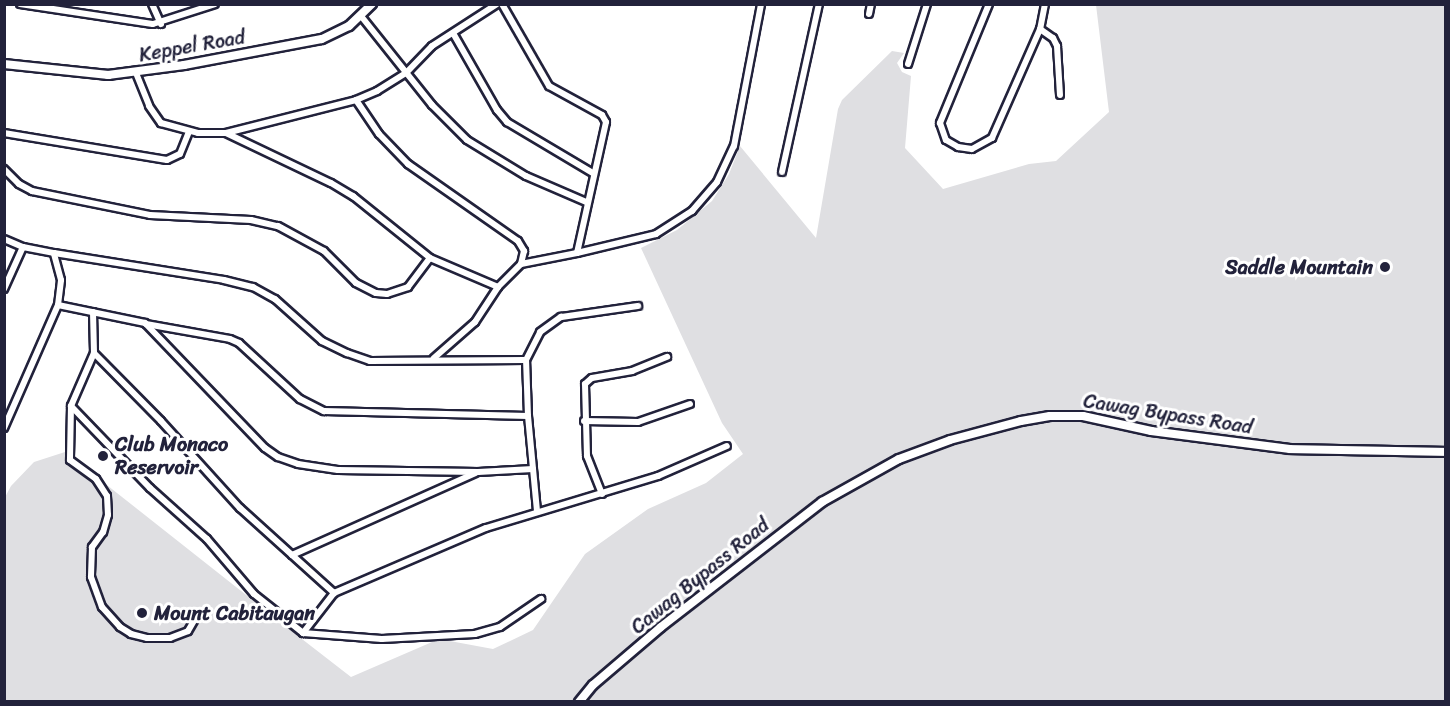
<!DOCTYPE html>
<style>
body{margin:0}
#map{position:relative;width:1450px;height:706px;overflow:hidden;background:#fff;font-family:Sriracha,sans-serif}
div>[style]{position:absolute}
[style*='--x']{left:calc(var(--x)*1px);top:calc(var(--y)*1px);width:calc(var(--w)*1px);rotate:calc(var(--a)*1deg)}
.green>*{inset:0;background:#dfdfe2}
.roads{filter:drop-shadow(2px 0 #22223b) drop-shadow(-2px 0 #22223b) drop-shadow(0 2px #22223b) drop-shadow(0 -2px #22223b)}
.minor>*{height:6px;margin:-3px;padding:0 3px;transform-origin:3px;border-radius:3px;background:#fff}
.tertiary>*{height:8px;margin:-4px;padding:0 4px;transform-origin:4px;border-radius:4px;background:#fff}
.dots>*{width:16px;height:16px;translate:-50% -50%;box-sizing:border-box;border:3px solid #fff;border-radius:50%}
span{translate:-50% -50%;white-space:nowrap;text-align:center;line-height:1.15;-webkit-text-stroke:6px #fff;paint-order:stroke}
.street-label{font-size:20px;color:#22223b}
.poi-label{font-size:20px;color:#22223b;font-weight:700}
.right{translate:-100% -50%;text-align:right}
.left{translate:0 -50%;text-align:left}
.frame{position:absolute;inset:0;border:6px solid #22223b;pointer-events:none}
</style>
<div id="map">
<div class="green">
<div style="clip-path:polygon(1096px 5px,1445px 5px,1445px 701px,5px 701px,4px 499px,11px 486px,34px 462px,65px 452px,264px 609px,268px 616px,280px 622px,351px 677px,439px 639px,493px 649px,533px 630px,585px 554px,648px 509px,706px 483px,743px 454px,722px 423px,641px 248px,677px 230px,712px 201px,729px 174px,740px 146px,816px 238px,838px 109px,842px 100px,892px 51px,904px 53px,897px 63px,902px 72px,911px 76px,905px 148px,943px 189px,1029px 164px,1056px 161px,1109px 112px)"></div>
</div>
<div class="roads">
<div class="minor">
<div style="--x:20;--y:4;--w:134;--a:8.6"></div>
<div style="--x:153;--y:24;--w:65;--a:-17.9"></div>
<div style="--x:152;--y:4;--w:22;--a:66"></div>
<div style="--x:989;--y:4;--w:129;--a:112.4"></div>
<div style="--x:940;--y:123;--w:18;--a:71"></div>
<div style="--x:946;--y:140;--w:14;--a:30"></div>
<div style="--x:958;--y:147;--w:14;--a:8"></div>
<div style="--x:972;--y:149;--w:23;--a:-29"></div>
<div style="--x:992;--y:138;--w:119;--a:-66.2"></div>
<div style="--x:1045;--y:4;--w:25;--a:101"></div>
<div style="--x:1040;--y:29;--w:16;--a:35"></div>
<div style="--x:1053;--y:38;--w:9;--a:63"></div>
<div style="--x:1057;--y:46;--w:49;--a:86.5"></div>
<div style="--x:869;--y:14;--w:10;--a:-79"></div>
<div style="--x:361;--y:16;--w:114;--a:51.4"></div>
<div style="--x:432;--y:105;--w:49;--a:45"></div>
<div style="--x:467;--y:140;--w:69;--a:31.4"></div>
<div style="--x:526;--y:176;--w:65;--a:23.4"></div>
<div style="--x:453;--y:33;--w:89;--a:60.3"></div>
<div style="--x:497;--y:110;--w:16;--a:50"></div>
<div style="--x:507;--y:122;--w:100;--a:30.7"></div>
<div style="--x:908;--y:64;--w:63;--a:-72.4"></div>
<div style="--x:136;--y:73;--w:35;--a:68"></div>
<div style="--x:149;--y:106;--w:21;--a:55"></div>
<div style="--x:161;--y:123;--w:38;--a:15"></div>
<div style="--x:198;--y:133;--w:28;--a:0"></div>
<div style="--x:226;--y:133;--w:134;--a:-14.2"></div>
<div style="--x:356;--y:100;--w:23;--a:-23"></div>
<div style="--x:377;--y:91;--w:34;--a:-32"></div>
<div style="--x:406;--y:73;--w:37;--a:-46"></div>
<div style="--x:432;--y:46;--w:77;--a:-32.9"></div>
<div style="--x:356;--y:100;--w:41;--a:55.9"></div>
<div style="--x:379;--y:134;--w:42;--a:46"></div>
<div style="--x:408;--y:164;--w:134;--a:35"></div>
<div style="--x:518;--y:241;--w:12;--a:59"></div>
<div style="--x:524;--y:251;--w:13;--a:103"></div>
<div style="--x:4;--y:133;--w:165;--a:9.4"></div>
<div style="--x:167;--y:160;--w:14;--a:-25"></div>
<div style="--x:180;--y:154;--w:24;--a:-68"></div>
<div style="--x:226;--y:133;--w:116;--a:25.5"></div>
<div style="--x:331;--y:183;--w:26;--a:31"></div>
<div style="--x:353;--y:196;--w:99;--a:38.8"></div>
<div style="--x:430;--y:258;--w:74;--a:23.1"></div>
<div style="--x:498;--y:287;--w:42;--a:123.3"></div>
<div style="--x:475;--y:322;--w:55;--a:138.7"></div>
<div style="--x:4;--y:169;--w:21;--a:45"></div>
<div style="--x:19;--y:184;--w:15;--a:28"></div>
<div style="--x:32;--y:191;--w:120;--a:11.5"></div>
<div style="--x:150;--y:215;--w:101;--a:2.8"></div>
<div style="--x:251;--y:220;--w:28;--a:13"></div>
<div style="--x:278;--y:226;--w:52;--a:28.5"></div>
<div style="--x:324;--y:251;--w:45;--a:45"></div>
<div style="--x:356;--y:283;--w:22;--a:27"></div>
<div style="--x:376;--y:293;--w:11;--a:5"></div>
<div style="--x:387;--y:294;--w:22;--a:-18"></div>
<div style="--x:408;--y:287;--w:36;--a:-53"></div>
<div style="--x:782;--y:172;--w:172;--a:-77.6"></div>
<div style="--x:4;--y:239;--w:21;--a:23"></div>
<div style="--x:23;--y:247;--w:32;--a:11"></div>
<div style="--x:54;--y:253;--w:172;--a:9"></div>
<div style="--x:224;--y:280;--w:30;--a:14"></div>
<div style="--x:253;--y:287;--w:25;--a:29"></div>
<div style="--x:275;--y:299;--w:63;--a:41.8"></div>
<div style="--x:322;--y:341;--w:28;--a:26"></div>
<div style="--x:347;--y:353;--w:24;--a:19"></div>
<div style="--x:370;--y:361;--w:156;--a:-0.4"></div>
<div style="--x:577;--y:253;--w:81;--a:-13.5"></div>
<div style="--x:656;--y:234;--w:43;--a:-32.6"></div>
<div style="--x:692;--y:211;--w:38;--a:-49"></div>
<div style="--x:717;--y:182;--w:40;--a:-65"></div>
<div style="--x:734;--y:146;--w:145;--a:-79.2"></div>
<div style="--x:498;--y:287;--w:33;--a:-45"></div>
<div style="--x:521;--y:264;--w:57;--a:-11.1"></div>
<div style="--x:577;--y:253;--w:134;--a:-77.5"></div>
<div style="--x:606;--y:122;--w:8;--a:-120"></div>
<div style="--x:602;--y:115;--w:60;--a:-151.3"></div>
<div style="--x:549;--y:86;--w:95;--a:-119.8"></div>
<div style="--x:4;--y:289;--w:46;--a:-65.7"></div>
<div style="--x:58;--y:305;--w:89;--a:11.7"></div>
<div style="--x:145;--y:323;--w:173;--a:46.2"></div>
<div style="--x:265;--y:448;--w:16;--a:35"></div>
<div style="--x:278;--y:457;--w:21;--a:19"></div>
<div style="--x:298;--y:464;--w:40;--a:8.5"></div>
<div style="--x:338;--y:470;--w:140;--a:0.8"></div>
<div style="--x:478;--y:472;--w:55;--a:-3.1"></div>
<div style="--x:93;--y:312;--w:41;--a:88.6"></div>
<div style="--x:94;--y:353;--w:58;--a:113.5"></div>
<div style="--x:71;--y:406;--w:54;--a:91.1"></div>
<div style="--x:70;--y:460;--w:32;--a:36"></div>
<div style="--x:96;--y:479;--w:20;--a:57"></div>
<div style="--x:107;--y:496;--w:19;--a:87"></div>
<div style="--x:108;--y:515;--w:18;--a:106"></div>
<div style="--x:103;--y:532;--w:19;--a:126"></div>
<div style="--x:92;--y:547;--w:30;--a:92"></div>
<div style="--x:91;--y:577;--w:32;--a:70"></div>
<div style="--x:102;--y:607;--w:27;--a:48"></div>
<div style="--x:120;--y:627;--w:13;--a:32"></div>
<div style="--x:131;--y:634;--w:16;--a:14"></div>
<div style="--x:147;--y:638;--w:23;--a:0"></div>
<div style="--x:170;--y:638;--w:19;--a:-21"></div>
<div style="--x:188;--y:631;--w:14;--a:-60"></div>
<div style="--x:146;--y:324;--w:85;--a:10.1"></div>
<div style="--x:230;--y:339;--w:10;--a:24"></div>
<div style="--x:239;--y:343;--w:83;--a:42.6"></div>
<div style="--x:300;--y:399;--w:27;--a:27"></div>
<div style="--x:324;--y:411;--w:204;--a:1.4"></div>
<div style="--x:94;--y:353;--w:95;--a:45.4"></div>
<div style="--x:161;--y:421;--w:118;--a:47.8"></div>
<div style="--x:240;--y:508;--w:127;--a:42.1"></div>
<div style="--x:71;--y:406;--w:114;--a:46.1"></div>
<div style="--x:150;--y:488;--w:76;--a:41.8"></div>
<div style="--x:207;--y:539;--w:72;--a:49.5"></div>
<div style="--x:254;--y:594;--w:63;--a:38.5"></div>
<div style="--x:303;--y:633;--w:79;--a:4.3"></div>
<div style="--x:382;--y:639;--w:93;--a:-3.1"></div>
<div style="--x:475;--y:634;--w:26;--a:-16"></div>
<div style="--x:500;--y:627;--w:50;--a:-34.3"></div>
<div style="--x:584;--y:421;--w:54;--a:1.1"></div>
<div style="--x:638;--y:422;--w:55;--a:-19.1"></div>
<div style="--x:4;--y:428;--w:134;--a:-66.3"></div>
<div style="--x:58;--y:305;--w:25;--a:-83"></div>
<div style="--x:61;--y:280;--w:28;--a:-105"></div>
<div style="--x:602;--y:494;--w:41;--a:-111.5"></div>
<div style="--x:587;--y:456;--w:72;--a:-91.6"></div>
<div style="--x:585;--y:384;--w:9;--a:-41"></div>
<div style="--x:592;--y:378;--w:41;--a:-9.9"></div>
<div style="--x:632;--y:371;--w:38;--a:-22"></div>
<div style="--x:537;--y:511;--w:95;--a:-95.4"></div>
<div style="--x:528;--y:416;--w:56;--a:-92"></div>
<div style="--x:526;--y:360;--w:31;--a:-63"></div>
<div style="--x:540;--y:332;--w:26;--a:-36"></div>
<div style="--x:561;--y:317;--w:78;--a:-8.1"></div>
<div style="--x:292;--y:555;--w:201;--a:-24.1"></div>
<div style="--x:303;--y:633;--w:51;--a:-52.2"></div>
<div style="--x:334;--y:593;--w:165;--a:-23.2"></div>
<div style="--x:486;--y:528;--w:180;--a:-16.8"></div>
<div style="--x:658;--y:476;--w:75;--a:-23.5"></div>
</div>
<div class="tertiary">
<div style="--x:4;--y:64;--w:105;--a:6"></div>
<div style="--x:108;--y:75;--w:77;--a:-7.5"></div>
<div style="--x:184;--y:65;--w:140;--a:-10.7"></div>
<div style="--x:322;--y:39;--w:30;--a:-26"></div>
<div style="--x:349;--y:26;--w:32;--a:-44"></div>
<div style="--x:579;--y:702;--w:22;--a:-51"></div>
<div style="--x:593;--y:685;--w:89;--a:-40.5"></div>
<div style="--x:661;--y:627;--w:204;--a:-37.8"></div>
<div style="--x:822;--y:502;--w:88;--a:-29.2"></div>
<div style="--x:899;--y:459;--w:54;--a:-20.4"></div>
<div style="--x:950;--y:440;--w:73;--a:-15"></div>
<div style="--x:1021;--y:421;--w:29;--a:-10"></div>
<div style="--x:1050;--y:416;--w:33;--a:0"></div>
<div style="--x:1083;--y:416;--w:70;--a:12.4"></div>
<div style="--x:1151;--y:431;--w:140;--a:7.4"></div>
<div style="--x:1290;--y:449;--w:156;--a:1.1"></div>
</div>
</div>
<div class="dots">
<div style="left:1385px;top:267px;background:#22223b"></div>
<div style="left:103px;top:456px;background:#22223b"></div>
<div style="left:142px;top:613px;background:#22223b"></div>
</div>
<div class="street-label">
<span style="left:192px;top:46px;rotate:-10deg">Keppel Road</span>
<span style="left:1168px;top:414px;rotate:9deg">Cawag Bypass Road</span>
<span style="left:700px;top:576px;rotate:-39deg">Cawag Bypass Road</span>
</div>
<div class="poi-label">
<span class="right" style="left:1373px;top:267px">Saddle Mountain</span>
<span class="left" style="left:115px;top:456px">Club Monaco<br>Reservoir</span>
<span class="left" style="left:154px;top:613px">Mount Cabitaugan</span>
</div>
<div class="frame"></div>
</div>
